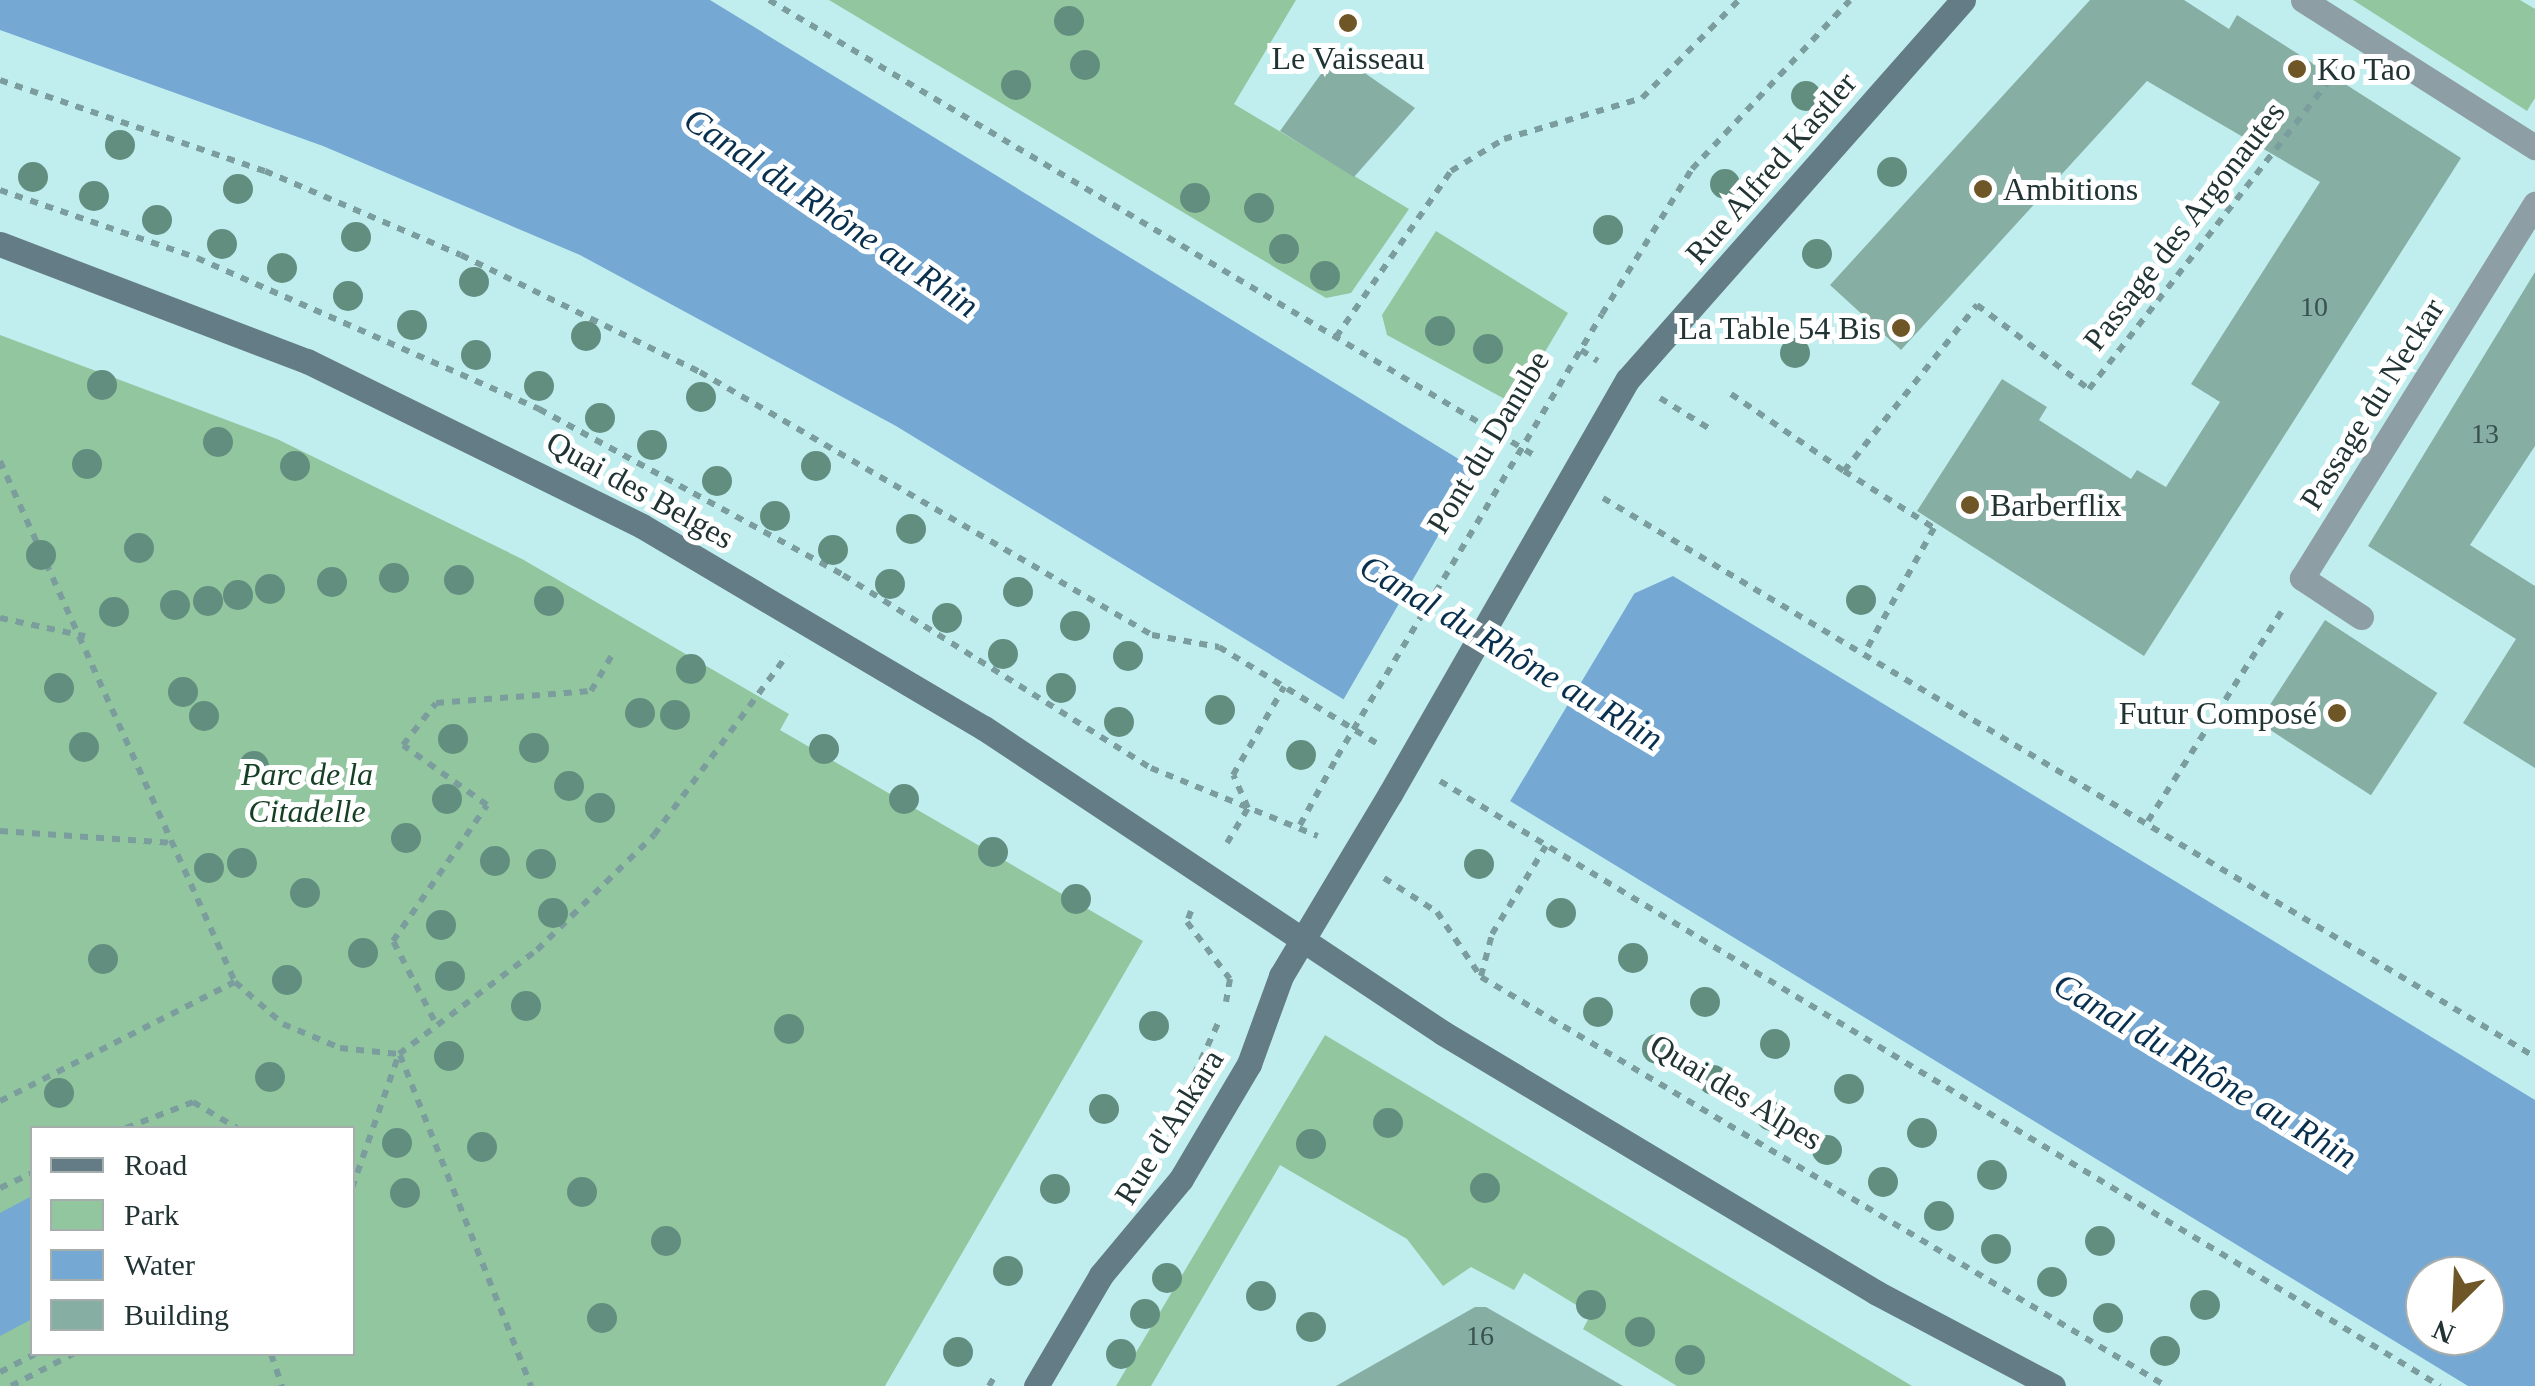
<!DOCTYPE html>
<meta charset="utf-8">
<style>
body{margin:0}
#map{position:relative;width:2535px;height:1386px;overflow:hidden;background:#c0eeef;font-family:Georgia,serif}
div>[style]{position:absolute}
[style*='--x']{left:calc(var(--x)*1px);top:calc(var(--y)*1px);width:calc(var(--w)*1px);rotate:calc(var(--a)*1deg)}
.green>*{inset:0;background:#91c69e}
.water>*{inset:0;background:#75a8d3}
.pier>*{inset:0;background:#c0eeef}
.building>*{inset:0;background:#86aea3;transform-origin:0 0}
.path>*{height:6px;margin-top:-3px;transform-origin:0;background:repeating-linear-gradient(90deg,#7b9d9d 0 8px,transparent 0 16px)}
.street>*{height:25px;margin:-12.5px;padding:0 12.5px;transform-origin:12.5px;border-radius:12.5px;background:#8d9ea4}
.secondary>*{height:25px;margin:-12.5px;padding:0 12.5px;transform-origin:12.5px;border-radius:12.5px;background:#637c85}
.path-bridge>*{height:6px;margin-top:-3px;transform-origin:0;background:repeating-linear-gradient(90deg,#7b9d9d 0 8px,transparent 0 16px)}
.secondary-bridge>*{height:25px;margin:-12.5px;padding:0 12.5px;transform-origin:12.5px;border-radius:12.5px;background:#637c85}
.trees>*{width:30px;height:30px;margin:-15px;border-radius:50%;background:#628e7f}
.dots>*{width:28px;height:28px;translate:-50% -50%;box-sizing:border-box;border:5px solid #fff;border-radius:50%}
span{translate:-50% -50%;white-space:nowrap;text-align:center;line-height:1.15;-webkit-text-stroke:10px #fff;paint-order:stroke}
.number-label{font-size:28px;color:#3a524f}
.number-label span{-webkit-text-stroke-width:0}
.poi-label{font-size:32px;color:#213333}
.left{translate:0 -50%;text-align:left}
.right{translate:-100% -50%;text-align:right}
.street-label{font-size:32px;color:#213333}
.park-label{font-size:32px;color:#153f24;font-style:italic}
.water-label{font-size:35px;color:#08304e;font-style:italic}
.legend{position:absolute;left:30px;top:1126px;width:325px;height:230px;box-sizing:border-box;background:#fff;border:2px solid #a6adad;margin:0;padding:12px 18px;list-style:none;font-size:30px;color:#213333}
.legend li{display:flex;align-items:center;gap:20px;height:50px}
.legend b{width:50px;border:2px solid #a6adad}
.north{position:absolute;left:2405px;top:1256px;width:100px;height:100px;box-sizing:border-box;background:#fff;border:2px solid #a6adad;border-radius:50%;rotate:204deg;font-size:28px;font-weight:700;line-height:40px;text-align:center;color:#213333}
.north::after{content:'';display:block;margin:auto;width:35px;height:45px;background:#6e5627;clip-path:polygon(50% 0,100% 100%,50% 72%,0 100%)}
</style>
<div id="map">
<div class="green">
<div style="clip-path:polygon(829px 0,1296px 0,1234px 104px,1409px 209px,1351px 293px,1326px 298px)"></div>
<div style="clip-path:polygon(2353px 0,2520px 0,2535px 9px,2535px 98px,2527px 111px)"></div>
<div style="clip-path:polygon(1436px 231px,1568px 313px,1514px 404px,1387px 335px,1382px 315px)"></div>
<div style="clip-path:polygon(evenodd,0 335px,277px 439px,522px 559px,789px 714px,780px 730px,1143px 941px,885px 1386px,0 1386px,0 335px,32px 1128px,352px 1128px,352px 1354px,32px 1354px,32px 1128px)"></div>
<div style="clip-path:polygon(1325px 1035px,1912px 1386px,1677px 1386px,1583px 1329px,1591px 1314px,1524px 1273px,1514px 1290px,1471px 1267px,1443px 1286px,1407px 1239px,1280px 1165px,1151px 1386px,1116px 1386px)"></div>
</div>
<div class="water">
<div style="clip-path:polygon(evenodd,0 0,710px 0,1470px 466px,1472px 491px,1633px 594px,1673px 576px,2535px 1100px,2535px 1386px,2468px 1386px,896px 426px,580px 255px,323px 146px,0 30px,0 0,2425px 1276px,2485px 1276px,2485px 1336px,2425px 1336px,2425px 1276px)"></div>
<div style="clip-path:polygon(32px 1196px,32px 1319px,0 1336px,0 1213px)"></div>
</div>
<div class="pier">
<div style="clip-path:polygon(1472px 462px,1476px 488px,1637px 589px,1506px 808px,1338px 709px,1471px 479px)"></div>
</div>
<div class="building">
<div style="clip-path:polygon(2090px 0,2184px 0,2229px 29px,2237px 15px,2461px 158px,2144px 656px,1917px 511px,2002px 379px,2047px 407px,2039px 420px,2131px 479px,2137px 470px,2166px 487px,2220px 402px,2191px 384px,2320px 182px,2147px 81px,1901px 350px,1830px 285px)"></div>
<div style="clip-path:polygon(1336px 53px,1415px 108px,1354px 177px,1280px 131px)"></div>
<div style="clip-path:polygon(2535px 272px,2535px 446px,2470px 545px,2535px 586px,2535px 768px,2463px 723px,2516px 639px,2368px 546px)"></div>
<div style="left:2325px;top:620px;width:134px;height:122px;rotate:33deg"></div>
<div style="clip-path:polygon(1475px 1307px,1486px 1307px,1623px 1386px,1336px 1386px)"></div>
</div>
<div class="path">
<div style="--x:769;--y:0;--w:894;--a:30.75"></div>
<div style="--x:0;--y:80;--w:280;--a:19"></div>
<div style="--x:265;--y:171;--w:213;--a:23.2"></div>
<div style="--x:461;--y:255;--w:266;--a:26.1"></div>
<div style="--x:700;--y:372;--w:523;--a:30.19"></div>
<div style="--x:1152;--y:635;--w:68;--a:10.2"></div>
<div style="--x:1219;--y:647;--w:186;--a:31.4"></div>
<div style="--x:0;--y:190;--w:208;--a:19"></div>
<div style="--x:197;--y:258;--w:374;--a:23.8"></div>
<div style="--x:539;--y:409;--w:346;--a:28.6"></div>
<div style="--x:843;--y:575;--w:363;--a:32.1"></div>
<div style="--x:1151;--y:768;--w:180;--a:22.2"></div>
<div style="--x:1602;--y:314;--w:171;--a:-58.2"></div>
<div style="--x:1692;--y:169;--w:231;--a:-46.9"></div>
<div style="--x:1336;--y:337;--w:202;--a:-55.3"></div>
<div style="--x:1451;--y:171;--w:62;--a:-31.1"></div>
<div style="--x:1504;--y:139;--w:144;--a:-16.5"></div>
<div style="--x:1642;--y:98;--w:138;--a:-45.3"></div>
<div style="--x:1581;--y:350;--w:20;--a:33"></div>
<div style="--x:1731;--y:394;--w:137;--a:34.3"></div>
<div style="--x:1844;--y:471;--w:213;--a:-51.3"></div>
<div style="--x:1977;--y:305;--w:140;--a:36.9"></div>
<div style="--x:2089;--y:389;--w:408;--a:-52.1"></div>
<div style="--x:1660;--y:398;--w:59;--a:31.8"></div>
<div style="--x:0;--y:461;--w:572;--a:65.72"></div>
<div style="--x:1844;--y:471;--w:107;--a:32.3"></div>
<div style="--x:1934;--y:528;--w:142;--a:119.1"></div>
<div style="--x:1603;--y:498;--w:1087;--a:30.95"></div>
<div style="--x:0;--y:618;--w:87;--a:12"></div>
<div style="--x:1440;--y:781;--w:1169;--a:31.17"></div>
<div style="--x:2148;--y:821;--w:251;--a:-57.5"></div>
<div style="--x:1300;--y:825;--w:77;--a:-61.4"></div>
<div style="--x:0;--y:831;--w:170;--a:4"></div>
<div style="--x:1227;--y:843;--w:41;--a:-59"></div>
<div style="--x:1248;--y:808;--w:36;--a:-114"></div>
<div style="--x:1233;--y:775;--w:102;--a:-59.9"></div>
<div style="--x:1384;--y:878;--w:63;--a:32.7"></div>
<div style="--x:1437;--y:912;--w:78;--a:55.9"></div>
<div style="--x:1481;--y:977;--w:798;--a:30.84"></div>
<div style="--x:1191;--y:911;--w:12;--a:110"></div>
<div style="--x:1187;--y:922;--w:71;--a:53"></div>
<div style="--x:1230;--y:979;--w:23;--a:100"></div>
<div style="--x:1481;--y:976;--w:43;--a:-75.3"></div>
<div style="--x:1492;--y:934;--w:103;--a:-58.5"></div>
<div style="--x:434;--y:1020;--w:89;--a:-117.4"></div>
<div style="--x:393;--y:941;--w:165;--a:-55.3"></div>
<div style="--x:487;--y:805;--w:103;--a:-144.5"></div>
<div style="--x:403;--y:745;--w:53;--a:-51.8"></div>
<div style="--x:436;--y:703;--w:155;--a:-4.4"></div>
<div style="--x:591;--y:691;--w:42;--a:-59.7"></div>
<div style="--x:400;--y:1055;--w:356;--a:68.4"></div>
<div style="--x:1194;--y:1075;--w:62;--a:-65.1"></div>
<div style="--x:0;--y:1101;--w:263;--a:-26.9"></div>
<div style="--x:235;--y:982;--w:64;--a:41.2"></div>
<div style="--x:283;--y:1024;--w:62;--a:22.8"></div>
<div style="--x:340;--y:1048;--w:59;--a:5.8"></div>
<div style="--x:126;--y:1128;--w:72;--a:-21.2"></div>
<div style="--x:193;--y:1102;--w:51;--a:30.6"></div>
<div style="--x:0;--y:1188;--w:35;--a:-25"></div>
<div style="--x:352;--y:1188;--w:142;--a:-70.7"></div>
<div style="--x:399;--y:1054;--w:173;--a:-37"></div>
<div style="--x:537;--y:950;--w:164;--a:-44.5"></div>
<div style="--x:654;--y:835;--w:224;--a:-53.5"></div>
<div style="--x:271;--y:1354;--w:34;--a:71"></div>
<div style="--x:0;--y:1372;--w:39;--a:-27"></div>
<div style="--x:11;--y:1386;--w:70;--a:-27.3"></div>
<div style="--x:989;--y:1386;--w:14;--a:-60"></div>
</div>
<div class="street">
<div style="--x:2303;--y:0;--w:275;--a:32.4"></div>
<div style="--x:2361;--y:617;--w:71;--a:-146.5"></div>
<div style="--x:2302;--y:578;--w:441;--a:-58.1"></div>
</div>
<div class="secondary">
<div style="--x:0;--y:244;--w:329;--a:20.9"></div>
<div style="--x:307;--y:361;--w:373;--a:26.2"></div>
<div style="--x:642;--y:526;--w:397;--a:30.6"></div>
<div style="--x:984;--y:728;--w:551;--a:33.6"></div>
<div style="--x:1443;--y:1033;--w:506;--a:30.92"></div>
<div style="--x:1877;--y:1293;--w:199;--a:27.9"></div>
<div style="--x:1628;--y:379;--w:506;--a:-48.53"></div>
<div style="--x:1036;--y:1386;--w:129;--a:-59.6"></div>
<div style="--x:1101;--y:1275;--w:125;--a:-50.2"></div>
<div style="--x:1181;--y:1179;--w:134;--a:-59.4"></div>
<div style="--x:1249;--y:1064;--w:94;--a:-70"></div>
<div style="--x:1281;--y:976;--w:212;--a:-59.1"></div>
</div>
<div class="path-bridge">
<div style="--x:1337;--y:757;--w:516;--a:-59.11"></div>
</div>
<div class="secondary-bridge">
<div style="--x:1390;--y:794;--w:478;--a:-60.2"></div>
</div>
<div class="trees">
<div style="left:1069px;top:21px"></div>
<div style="left:1085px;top:65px"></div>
<div style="left:1016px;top:85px"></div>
<div style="left:1806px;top:96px"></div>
<div style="left:120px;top:145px"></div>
<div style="left:1892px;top:172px"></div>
<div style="left:33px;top:177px"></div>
<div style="left:1725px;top:184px"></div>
<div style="left:238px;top:189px"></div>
<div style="left:94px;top:196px"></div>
<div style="left:1195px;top:198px"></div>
<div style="left:1259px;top:208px"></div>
<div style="left:157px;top:220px"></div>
<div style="left:1608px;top:230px"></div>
<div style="left:356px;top:237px"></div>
<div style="left:222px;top:244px"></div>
<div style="left:1284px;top:249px"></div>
<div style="left:1817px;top:254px"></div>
<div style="left:282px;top:268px"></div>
<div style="left:1325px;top:276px"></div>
<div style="left:474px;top:282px"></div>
<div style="left:348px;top:296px"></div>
<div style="left:412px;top:325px"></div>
<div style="left:1440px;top:331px"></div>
<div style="left:586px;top:336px"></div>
<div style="left:1488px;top:349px"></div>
<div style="left:1795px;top:353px"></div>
<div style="left:476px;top:355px"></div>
<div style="left:102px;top:385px"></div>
<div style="left:539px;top:386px"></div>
<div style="left:701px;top:397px"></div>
<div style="left:600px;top:418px"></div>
<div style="left:218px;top:442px"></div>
<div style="left:652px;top:445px"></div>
<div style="left:87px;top:464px"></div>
<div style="left:295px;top:466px"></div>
<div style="left:816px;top:466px"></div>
<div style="left:717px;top:481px"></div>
<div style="left:775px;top:516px"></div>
<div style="left:911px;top:529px"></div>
<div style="left:139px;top:548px"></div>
<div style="left:833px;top:550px"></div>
<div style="left:41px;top:555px"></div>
<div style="left:394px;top:578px"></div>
<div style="left:459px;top:580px"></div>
<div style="left:332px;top:582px"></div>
<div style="left:890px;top:584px"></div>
<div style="left:270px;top:589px"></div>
<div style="left:1018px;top:592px"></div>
<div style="left:238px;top:595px"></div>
<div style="left:1861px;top:600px"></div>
<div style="left:208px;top:601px"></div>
<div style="left:549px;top:601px"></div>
<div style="left:175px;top:605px"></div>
<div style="left:114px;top:612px"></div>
<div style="left:947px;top:618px"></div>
<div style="left:1075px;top:626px"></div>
<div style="left:1003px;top:654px"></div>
<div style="left:1128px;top:656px"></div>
<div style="left:691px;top:669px"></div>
<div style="left:59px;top:688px"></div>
<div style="left:1061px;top:688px"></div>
<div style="left:183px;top:692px"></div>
<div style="left:1220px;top:710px"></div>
<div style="left:640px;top:713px"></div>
<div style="left:675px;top:715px"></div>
<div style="left:204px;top:716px"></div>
<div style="left:1119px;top:722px"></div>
<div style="left:453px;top:739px"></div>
<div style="left:84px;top:747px"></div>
<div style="left:534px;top:748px"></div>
<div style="left:824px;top:749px"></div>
<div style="left:1301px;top:755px"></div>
<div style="left:254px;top:766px"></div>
<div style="left:569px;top:786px"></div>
<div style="left:447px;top:799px"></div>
<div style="left:904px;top:799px"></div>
<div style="left:600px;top:808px"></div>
<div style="left:406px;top:838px"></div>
<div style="left:993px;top:852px"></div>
<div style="left:495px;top:861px"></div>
<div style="left:242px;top:863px"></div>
<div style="left:541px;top:864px"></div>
<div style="left:1479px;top:864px"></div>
<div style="left:209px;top:868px"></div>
<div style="left:305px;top:893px"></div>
<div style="left:1076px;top:899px"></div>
<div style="left:553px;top:913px"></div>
<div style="left:1561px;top:913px"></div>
<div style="left:441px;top:925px"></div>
<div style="left:363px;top:953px"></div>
<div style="left:1633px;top:958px"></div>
<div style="left:103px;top:959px"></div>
<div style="left:450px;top:976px"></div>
<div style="left:287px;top:980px"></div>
<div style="left:1705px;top:1002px"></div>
<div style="left:526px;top:1006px"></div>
<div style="left:1598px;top:1012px"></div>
<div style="left:1154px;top:1026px"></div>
<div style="left:789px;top:1029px"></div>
<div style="left:1775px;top:1044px"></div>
<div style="left:1657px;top:1049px"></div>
<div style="left:449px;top:1056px"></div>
<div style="left:270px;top:1077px"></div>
<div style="left:1713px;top:1080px"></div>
<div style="left:1849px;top:1089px"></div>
<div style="left:59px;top:1093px"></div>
<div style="left:1104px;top:1109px"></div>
<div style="left:1771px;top:1116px"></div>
<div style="left:1388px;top:1123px"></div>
<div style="left:1922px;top:1133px"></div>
<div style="left:397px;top:1143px"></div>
<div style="left:1311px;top:1144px"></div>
<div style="left:482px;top:1147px"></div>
<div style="left:1827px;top:1150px"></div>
<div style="left:1992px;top:1175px"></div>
<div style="left:1883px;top:1182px"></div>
<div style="left:1485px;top:1188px"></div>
<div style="left:1055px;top:1189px"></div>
<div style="left:582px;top:1192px"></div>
<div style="left:405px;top:1193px"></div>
<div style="left:1939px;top:1216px"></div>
<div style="left:666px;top:1241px"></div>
<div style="left:2100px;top:1241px"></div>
<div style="left:1996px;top:1249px"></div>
<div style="left:1008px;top:1271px"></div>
<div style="left:1167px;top:1278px"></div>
<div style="left:2052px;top:1282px"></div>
<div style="left:1261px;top:1296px"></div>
<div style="left:1591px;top:1305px"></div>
<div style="left:2205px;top:1305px"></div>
<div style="left:1145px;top:1314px"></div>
<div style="left:602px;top:1318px"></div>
<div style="left:2108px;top:1318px"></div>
<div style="left:1311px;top:1327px"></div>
<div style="left:1640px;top:1332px"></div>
<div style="left:2165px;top:1351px"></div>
<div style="left:958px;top:1352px"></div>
<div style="left:1121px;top:1354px"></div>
<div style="left:1690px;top:1360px"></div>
</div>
<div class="dots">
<div style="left:1348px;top:23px;background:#6e5627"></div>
<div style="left:2297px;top:69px;background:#6e5627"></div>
<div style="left:1983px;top:189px;background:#6e5627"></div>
<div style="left:1901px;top:328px;background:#6e5627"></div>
<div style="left:1970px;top:505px;background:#6e5627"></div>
<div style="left:2337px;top:713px;background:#6e5627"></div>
</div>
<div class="number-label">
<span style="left:2314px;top:307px">10</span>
<span style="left:2485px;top:434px">13</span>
<span style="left:1480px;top:1336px">16</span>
</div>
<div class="poi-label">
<span style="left:1348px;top:58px">Le Vaisseau</span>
<span class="left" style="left:2317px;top:69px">Ko Tao</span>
<span class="left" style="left:2003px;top:189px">Ambitions</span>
<span class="right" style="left:1881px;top:328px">La Table 54 Bis</span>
<span class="left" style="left:1990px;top:505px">Barberflix</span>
<span class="right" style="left:2317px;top:713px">Futur Composé</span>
</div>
<div class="street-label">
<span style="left:1771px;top:168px;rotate:-49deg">Rue Alfred Kastler</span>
<span style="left:2184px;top:226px;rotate:-52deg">Passage des Argonautes</span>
<span style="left:2372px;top:404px;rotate:-58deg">Passage du Neckar</span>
<span style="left:1488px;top:442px;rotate:-59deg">Pont du Danube</span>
<span style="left:640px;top:490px;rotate:29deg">Quai des Belges</span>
<span style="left:1736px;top:1092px;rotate:31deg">Quai des Alpes</span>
<span style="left:1169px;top:1127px;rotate:-58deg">Rue d'Ankara</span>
</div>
<div class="park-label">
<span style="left:307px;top:793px">Parc de la<br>Citadelle</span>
</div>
<div class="water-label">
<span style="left:831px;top:213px;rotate:34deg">Canal du Rhône au Rhin</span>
<span style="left:1511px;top:653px;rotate:31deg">Canal du Rhône au Rhin</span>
<span style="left:2205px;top:1071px;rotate:31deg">Canal du Rhône au Rhin</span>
</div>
<ul class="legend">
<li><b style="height:12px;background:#637c85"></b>Road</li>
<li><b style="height:28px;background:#91c69e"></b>Park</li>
<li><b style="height:28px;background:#75a8d3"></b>Water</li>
<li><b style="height:28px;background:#86aea3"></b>Building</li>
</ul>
<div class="north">N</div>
</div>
